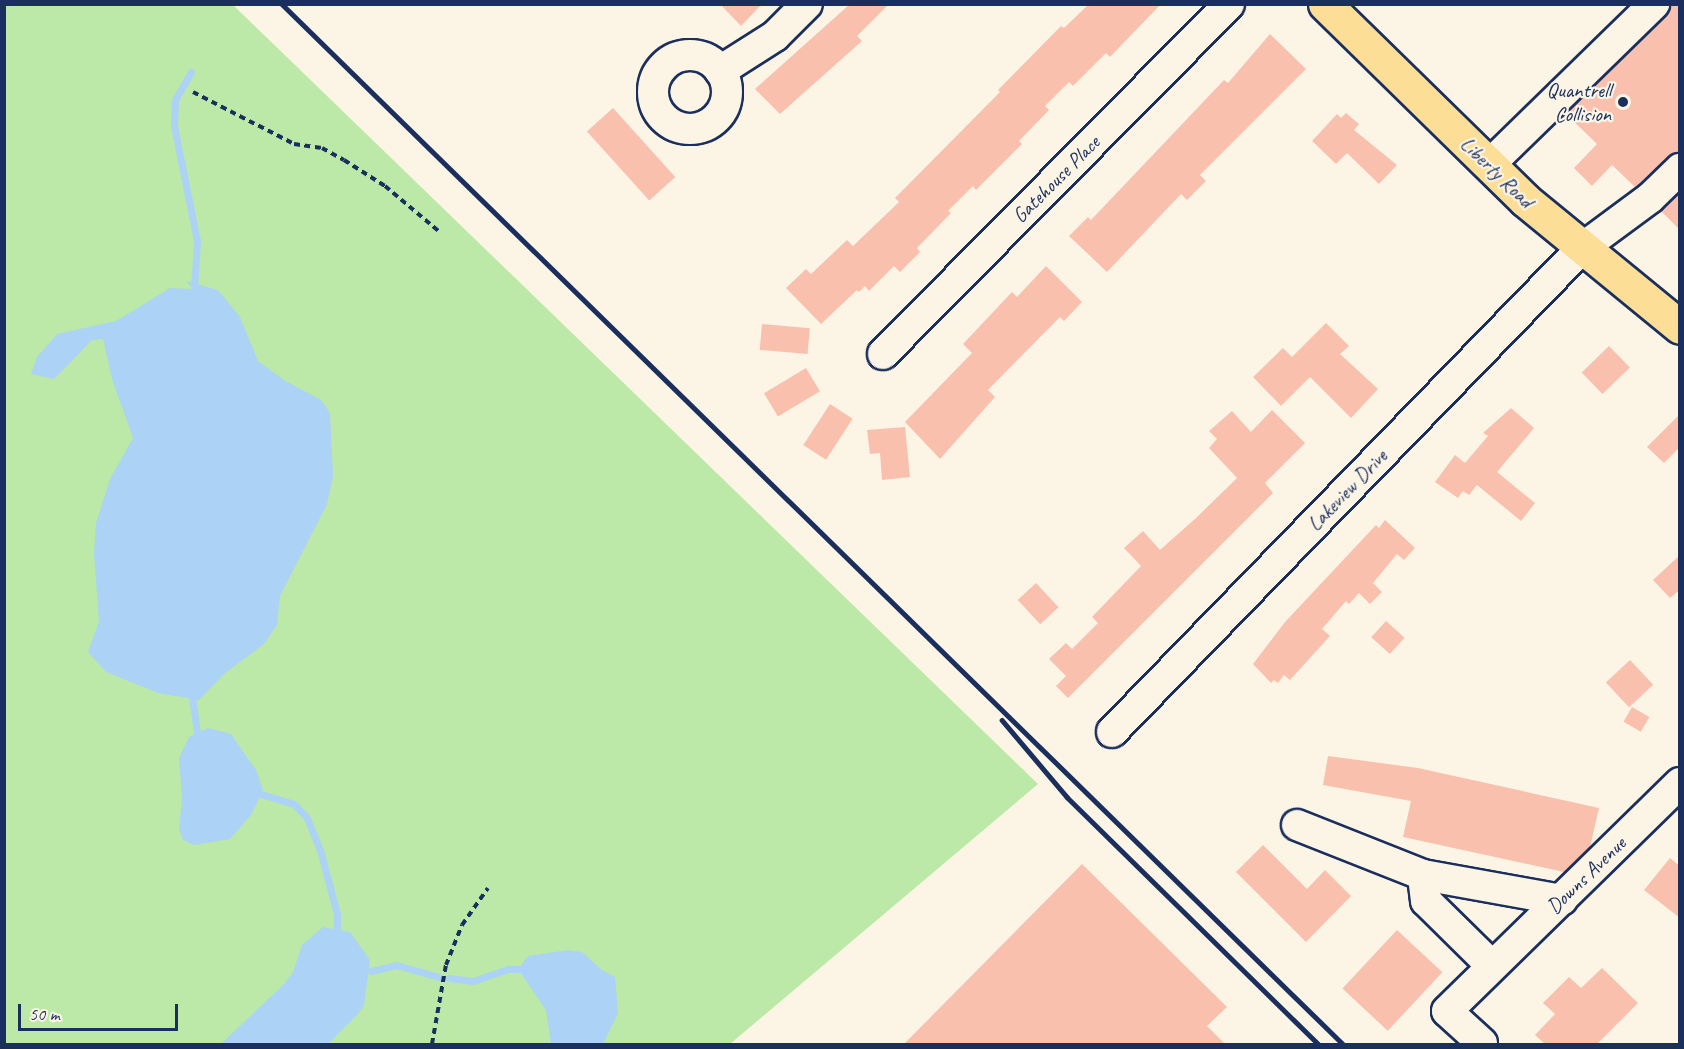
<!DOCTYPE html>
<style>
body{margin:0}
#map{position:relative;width:1684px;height:1049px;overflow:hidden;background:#fcf5e5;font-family:Caveat,sans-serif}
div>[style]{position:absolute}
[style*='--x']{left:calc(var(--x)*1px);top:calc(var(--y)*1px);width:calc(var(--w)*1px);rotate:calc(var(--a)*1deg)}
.green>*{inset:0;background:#bce9a7}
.water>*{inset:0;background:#acd2f6}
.stream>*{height:7px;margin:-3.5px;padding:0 3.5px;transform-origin:3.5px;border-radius:3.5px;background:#acd2f6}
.building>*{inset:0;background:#f9c0ae;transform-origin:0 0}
.path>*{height:4px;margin-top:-2px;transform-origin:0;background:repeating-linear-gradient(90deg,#1b2f5e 0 6px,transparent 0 10.5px)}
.roads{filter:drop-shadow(2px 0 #1b2f5e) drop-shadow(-2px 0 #1b2f5e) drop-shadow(0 2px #1b2f5e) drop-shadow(0 -2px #1b2f5e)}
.minor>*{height:30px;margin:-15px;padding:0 15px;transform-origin:15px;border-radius:15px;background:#fcf5e5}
.minor>.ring{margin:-15px;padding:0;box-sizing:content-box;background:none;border:30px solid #fcf5e5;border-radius:50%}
.major>*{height:33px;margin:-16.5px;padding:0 16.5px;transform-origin:16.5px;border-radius:16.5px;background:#fcde96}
.rail>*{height:4.5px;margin:-2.25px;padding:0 2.25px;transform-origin:2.25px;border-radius:2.25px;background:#1b2f5e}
.dots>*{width:16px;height:16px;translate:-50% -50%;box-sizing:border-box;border:3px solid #fcf5e5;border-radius:50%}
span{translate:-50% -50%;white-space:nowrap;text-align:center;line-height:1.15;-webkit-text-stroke:4.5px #fcf5e5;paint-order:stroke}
.poi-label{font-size:21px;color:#1b2f5e}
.right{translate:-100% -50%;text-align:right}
.street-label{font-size:21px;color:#1b2f5e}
.frame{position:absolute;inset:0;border:6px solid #1b2f5e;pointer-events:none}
.scale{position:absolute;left:18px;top:1004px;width:160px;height:27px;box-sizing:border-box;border:3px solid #1b2f5e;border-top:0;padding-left:8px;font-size:18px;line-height:21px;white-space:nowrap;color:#1b2f5e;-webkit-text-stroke:4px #fcf5e5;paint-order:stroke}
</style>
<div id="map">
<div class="green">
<div style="clip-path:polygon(5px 5px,233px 5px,1038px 784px,730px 1044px,5px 1044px)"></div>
</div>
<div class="water">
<div style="clip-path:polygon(186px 281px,218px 290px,240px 317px,258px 361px,284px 380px,321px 400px,330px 413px,333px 476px,327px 504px,280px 596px,277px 625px,264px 644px,224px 674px,199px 700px,158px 693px,106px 672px,88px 652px,99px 621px,94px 554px,96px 523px,110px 479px,133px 438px,112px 379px,103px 339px,92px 340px,54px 379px,31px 374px,37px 357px,57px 334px,116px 321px,170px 288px,193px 289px)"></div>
<div style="clip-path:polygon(208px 728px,231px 734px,256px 770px,263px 790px,251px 815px,230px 839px,194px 845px,183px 840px,179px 830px,182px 798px,179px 758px,189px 737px)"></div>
<div style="clip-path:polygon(323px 927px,350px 932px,370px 960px,364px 1006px,356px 1016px,328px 1044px,221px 1044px,284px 984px,293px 972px,302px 945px)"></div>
<div style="clip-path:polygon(568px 950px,582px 952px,602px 970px,615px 977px,618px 1013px,603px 1044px,551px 1044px,546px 1010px,522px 975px,521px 965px,528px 956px)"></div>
</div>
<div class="stream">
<div style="--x:191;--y:72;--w:32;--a:120"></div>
<div style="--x:175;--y:100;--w:26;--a:92"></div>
<div style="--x:174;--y:126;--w:117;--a:78.7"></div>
<div style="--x:197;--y:241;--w:48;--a:93.6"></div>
<div style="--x:192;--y:697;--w:36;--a:82"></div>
<div style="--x:261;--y:794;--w:34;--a:17"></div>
<div style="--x:294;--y:804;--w:19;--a:47"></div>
<div style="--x:307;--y:818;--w:35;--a:68"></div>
<div style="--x:320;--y:850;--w:66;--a:75.1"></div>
<div style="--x:337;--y:914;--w:15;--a:90"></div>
<div style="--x:371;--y:971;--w:26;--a:-13"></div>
<div style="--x:396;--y:965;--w:45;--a:15.6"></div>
<div style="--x:449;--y:978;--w:24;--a:7"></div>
<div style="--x:473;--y:981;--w:37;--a:-19"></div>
<div style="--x:508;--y:969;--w:13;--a:0"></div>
</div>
<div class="building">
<div style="clip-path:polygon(720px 4px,762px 4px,741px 26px)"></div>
<div style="clip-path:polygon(850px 4px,889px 4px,857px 36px,862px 41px,780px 114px,755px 89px)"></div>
<div style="clip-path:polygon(1089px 4px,1161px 4px,1110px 57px,1106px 53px,1073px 86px,1069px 82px,1045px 106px,1049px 110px,1019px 141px,1022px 144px,976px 190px,973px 186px,948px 211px,951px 213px,917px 248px,920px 252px,900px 272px,894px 266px,869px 291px,865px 286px,859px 292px,857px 290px,821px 324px,786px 288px,806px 269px,811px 274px,847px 240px,853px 246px,899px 202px,895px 198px,1000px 92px,998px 90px,1061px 26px,1064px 28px)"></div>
<div style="clip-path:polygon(1673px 4px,1680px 4px,1680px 152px,1668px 157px,1635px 187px,1612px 165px,1592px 186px,1574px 168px,1597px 144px,1566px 114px,1666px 16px)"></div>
<div style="clip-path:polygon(1270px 34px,1306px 69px,1200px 175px,1206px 181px,1187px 200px,1181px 194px,1107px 272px,1069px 236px,1088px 217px,1091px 220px,1224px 80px,1228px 83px)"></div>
<div style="left:613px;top:108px;width:93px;height:35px;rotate:48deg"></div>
<div style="clip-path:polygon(1346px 113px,1359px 124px,1354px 130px,1397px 165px,1379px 184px,1347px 153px,1336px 164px,1312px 141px,1337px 114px,1341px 118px)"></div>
<div style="clip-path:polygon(1680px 193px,1680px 230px,1661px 211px)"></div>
<div style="clip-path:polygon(1046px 266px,1082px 302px,1064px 321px,1060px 317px,988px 390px,995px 397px,940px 459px,905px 422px,972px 353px,963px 344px,1012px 292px,1017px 297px)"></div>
<div style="clip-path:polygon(1326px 323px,1349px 346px,1340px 354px,1378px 389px,1351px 418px,1310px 377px,1281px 406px,1253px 377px,1283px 348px,1292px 357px)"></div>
<div style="left:762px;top:324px;width:48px;height:26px;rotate:5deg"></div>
<div style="left:1609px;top:346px;width:30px;height:38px;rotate:46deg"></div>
<div style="left:806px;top:368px;width:27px;height:49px;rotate:59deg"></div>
<div style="left:830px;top:404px;width:27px;height:49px;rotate:33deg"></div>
<div style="clip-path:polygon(1511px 408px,1534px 428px,1497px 472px,1535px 503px,1521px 521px,1477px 485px,1469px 495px,1463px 491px,1458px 498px,1435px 482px,1455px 455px,1465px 463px,1488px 436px,1483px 433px)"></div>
<div style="clip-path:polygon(1272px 410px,1305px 443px,1265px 483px,1273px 493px,1068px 698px,1056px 686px,1066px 676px,1049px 659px,1066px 643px,1072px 649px,1098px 623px,1092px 617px,1141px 566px,1124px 548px,1143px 531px,1160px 550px,1196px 518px,1237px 478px,1209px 448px,1217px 439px,1209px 431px,1232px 411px,1251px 432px)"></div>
<div style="clip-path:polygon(1680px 414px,1680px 447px,1664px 463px,1647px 447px)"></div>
<div style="clip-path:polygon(905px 427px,910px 477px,882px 480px,880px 453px,870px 454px,867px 430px)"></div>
<div style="clip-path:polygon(1385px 520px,1415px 548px,1404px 560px,1397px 554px,1373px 583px,1382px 592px,1370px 604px,1359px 593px,1349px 604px,1346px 601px,1322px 629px,1330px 636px,1290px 680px,1284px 675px,1278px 683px,1274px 680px,1271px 683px,1253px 664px,1285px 622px,1376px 525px,1379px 528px)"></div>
<div style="clip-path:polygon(1680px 555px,1680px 590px,1670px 598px,1653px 580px)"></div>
<div style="left:1036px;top:583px;width:33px;height:25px;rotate:47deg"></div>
<div style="left:1386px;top:621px;width:25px;height:22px;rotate:42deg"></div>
<div style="left:1630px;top:660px;width:34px;height:33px;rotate:47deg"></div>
<div style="left:1632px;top:707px;width:20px;height:17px;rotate:30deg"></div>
<div style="clip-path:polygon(1328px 756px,1418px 768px,1599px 808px,1590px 847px,1564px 872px,1403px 837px,1411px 801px,1323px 785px)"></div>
<div style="clip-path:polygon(1263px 845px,1307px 889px,1325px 870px,1351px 896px,1306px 942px,1236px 872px)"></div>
<div style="clip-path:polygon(1670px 858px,1680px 866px,1680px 918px,1644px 890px)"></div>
<div style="clip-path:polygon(1082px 864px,1227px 1007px,1207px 1026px,1225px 1044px,904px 1044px)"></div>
<div style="left:1397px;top:930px;width:62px;height:80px;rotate:43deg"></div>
<div style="clip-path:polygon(1602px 968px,1638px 1003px,1597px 1044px,1545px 1044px,1535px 1035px,1555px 1014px,1543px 1003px,1569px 977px,1581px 988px)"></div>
</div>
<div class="path">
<div style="--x:193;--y:92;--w:114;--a:27.2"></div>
<div style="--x:294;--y:144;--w:28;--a:8"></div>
<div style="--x:322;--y:148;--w:25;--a:29"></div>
<div style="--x:344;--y:160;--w:49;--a:32.4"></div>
<div style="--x:385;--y:186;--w:73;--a:40"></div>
<div style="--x:432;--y:1044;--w:80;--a:-80"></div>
<div style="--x:446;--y:965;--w:43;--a:-68.2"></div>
<div style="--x:462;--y:925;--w:45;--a:-54.9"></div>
</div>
<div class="roads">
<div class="minor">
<div class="ring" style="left:653px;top:55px;width:44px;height:44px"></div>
<div style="--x:720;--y:71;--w:65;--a:-32.5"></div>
<div style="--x:775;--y:36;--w:45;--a:-45"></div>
<div style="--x:1489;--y:165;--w:231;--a:-44.3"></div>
<div style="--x:883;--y:354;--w:492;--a:-45.3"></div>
<div style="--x:1112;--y:732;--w:673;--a:-45.84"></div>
<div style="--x:1581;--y:249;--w:86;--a:-36.5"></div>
<div style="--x:1650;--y:198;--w:42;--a:-44"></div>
<div style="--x:1297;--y:825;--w:136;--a:21.6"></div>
<div style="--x:1491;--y:965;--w:91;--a:-135.4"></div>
<div style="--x:1426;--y:901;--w:26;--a:-97"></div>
<div style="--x:1423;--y:875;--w:141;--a:10.2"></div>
<div style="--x:1482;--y:1043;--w:47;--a:-137.6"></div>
<div style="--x:1447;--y:1011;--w:326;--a:-44.4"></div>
</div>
<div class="major">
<div style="--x:1325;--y:4;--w:280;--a:44.4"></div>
<div style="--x:1525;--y:200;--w:200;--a:39.3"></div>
</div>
</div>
<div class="rail">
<div style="--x:282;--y:4;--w:1486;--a:44.43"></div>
<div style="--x:1002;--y:720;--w:101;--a:49.8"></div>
<div style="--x:1067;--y:797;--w:352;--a:44.5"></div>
</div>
<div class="dots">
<div style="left:1623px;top:102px;background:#1b2f5e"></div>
</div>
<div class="poi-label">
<span class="right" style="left:1611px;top:102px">Quantrell<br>Collision</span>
</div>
<div class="street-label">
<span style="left:1497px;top:172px;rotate:44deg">Liberty Road</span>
<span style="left:1056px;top:179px;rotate:-45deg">Gatehouse Place</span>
<span style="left:1347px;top:490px;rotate:-46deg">Lakeview Drive</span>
<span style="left:1586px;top:875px;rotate:-44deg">Downs Avenue</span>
</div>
<div class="frame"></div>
<div class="scale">50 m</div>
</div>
